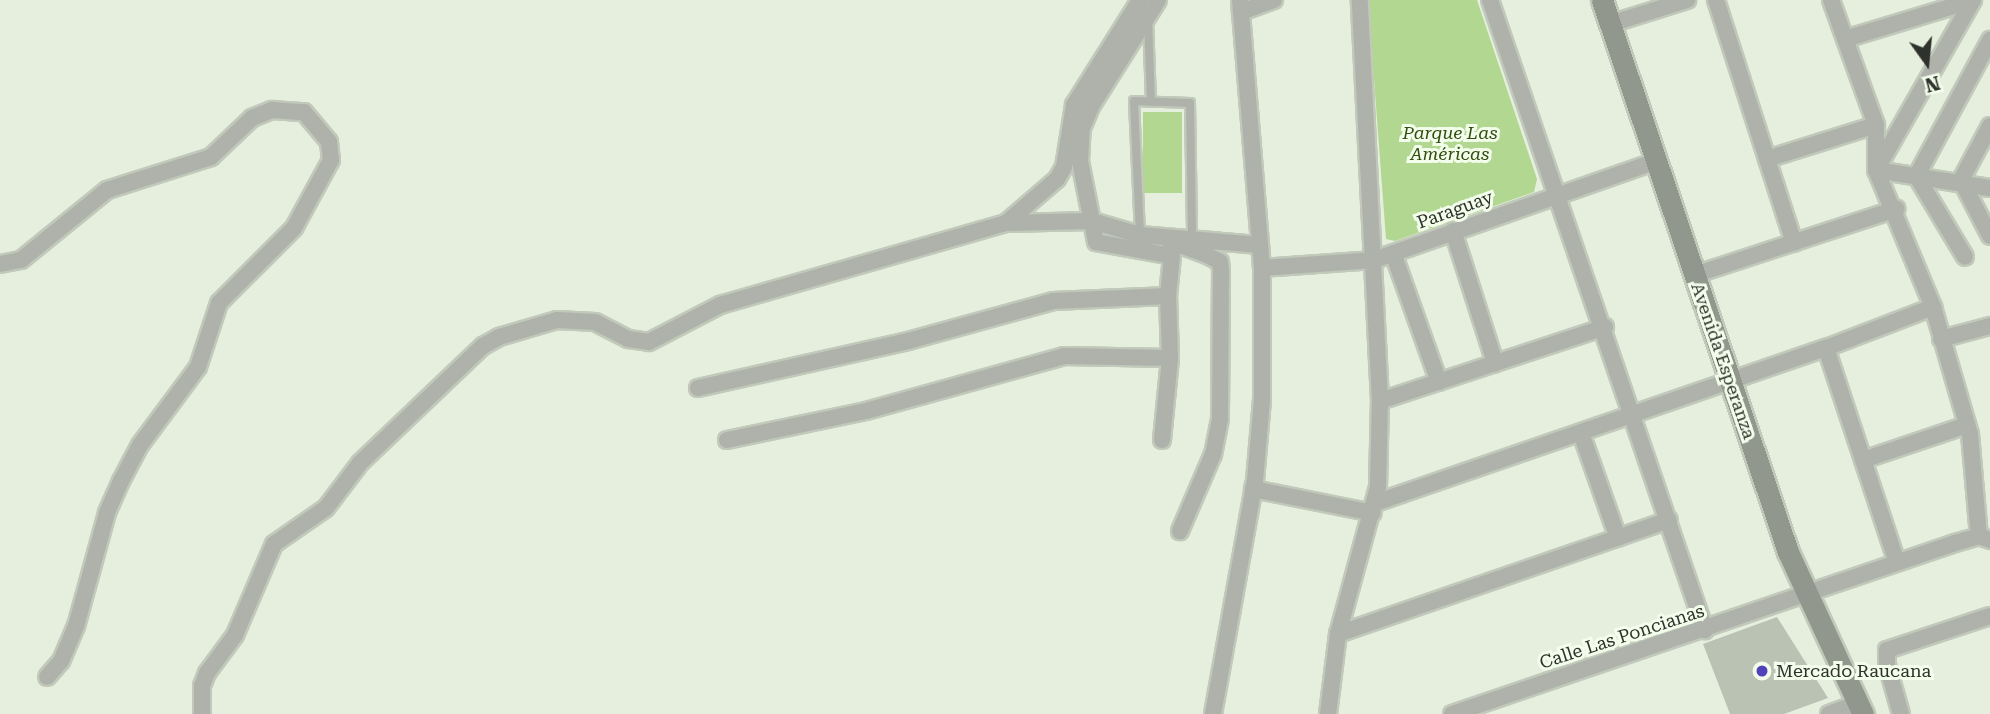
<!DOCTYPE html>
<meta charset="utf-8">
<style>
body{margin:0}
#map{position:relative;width:1990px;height:714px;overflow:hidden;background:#e6efde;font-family:"Roboto Serif",serif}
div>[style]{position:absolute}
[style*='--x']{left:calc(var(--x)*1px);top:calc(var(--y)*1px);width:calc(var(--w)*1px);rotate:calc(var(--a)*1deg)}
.green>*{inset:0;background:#b2d791;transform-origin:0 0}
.building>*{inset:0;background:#bac3b3}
.roads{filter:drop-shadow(2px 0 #c1c9ba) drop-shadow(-2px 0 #c1c9ba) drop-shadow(0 2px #c1c9ba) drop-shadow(0 -2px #c1c9ba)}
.lane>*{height:8px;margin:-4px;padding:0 4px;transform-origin:4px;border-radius:4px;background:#aeb2ab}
.street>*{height:16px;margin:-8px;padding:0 8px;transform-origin:8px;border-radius:8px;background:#aeb2ab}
.secondary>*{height:21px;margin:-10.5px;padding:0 10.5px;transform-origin:10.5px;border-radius:10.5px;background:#91978c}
.dots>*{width:19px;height:19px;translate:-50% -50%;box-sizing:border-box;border:4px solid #f3fdeb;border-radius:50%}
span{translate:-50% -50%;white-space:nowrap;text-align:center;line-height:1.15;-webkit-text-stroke:6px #f3fdeb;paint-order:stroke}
.park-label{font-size:18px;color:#324e0e;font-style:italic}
.street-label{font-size:18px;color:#2f322c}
.poi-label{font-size:18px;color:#2f322c}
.left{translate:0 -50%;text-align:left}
.north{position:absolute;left:1892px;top:28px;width:70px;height:70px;-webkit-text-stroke:5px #f3fdeb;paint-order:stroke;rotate:165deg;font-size:19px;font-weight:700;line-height:28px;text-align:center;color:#2f322c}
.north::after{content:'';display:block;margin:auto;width:24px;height:32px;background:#2f322c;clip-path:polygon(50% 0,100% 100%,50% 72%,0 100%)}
</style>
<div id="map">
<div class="green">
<div style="clip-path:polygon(1368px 0,1477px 0,1537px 179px,1534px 192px,1395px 241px,1386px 239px)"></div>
<div style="left:1143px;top:112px;width:39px;height:81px"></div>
</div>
<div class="building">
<div style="clip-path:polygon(1777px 617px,1828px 698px,1784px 714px,1730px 714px,1703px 644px)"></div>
</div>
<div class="roads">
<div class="lane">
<div style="--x:1148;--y:20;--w:82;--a:87.9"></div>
<div style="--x:1140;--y:234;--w:133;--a:-92.6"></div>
<div style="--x:1134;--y:101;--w:56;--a:2"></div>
<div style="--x:1190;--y:103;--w:134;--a:89.1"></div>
</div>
<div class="street">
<div style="--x:1490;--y:0;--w:666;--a:71.16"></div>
<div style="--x:1716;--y:0;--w:255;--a:72.2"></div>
<div style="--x:1831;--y:0;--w:133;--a:70.2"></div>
<div style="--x:1876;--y:125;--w:45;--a:90"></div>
<div style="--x:1876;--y:170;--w:148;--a:67.4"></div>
<div style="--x:1933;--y:307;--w:132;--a:73.8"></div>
<div style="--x:1970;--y:434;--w:102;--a:85"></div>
<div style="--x:1973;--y:0;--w:196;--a:119.7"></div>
<div style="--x:1876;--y:170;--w:115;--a:9"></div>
<div style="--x:1241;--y:12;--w:35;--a:-20"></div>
<div style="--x:1610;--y:24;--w:81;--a:-17.3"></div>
<div style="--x:1845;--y:39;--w:134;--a:-16.9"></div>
<div style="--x:1990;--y:126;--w:61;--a:118.2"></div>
<div style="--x:1961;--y:180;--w:63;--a:62.6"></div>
<div style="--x:1767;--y:159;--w:114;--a:-17.3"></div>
<div style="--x:1916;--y:177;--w:156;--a:-61.6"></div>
<div style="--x:1917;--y:177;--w:93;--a:59"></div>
<div style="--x:1006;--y:223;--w:67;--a:-40.8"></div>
<div style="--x:1057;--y:179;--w:14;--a:-60"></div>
<div style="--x:1064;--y:167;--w:63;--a:-80.8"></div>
<div style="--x:1074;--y:105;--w:124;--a:-57.8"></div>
<div style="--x:1453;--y:231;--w:139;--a:72.3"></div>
<div style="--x:1169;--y:241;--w:40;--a:20.2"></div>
<div style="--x:1207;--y:255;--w:15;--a:28"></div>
<div style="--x:1220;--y:262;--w:8;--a:83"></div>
<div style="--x:1221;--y:270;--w:149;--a:90.4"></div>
<div style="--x:1220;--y:419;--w:36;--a:101"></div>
<div style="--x:1213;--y:454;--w:84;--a:113.2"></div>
<div style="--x:1393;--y:253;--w:137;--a:70.4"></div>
<div style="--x:0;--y:264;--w:21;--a:-11"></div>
<div style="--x:21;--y:260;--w:111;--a:-39.1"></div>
<div style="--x:107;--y:190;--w:109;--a:-17.6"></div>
<div style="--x:211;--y:157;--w:57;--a:-43.6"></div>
<div style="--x:252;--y:118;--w:22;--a:-22"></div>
<div style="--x:272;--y:110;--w:32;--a:4"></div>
<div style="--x:304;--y:112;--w:39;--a:50"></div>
<div style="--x:329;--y:142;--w:18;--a:84"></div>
<div style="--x:331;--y:160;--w:77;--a:118.6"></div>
<div style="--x:294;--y:228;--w:106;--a:135"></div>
<div style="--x:219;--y:303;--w:67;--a:108.2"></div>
<div style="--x:198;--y:367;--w:97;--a:126.6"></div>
<div style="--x:140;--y:445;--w:41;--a:117.8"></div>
<div style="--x:121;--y:481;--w:35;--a:114"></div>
<div style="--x:107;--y:513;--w:117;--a:105.3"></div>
<div style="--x:76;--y:626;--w:38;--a:113"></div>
<div style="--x:61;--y:661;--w:21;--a:131"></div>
<div style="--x:1262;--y:268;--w:112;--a:-4.1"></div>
<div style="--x:1374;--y:260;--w:299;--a:-19.3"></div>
<div style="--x:1694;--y:275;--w:213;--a:-18.1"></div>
<div style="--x:1941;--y:339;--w:51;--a:-14.9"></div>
<div style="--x:1826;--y:348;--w:226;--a:71.7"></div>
<div style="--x:698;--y:388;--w:215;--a:-12.6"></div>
<div style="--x:908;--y:341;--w:150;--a:-15.4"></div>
<div style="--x:1053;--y:301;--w:115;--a:-2.5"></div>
<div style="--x:1168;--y:296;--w:40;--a:-84.3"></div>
<div style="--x:1172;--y:256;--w:77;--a:-169.6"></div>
<div style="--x:1096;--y:242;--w:83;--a:-101.2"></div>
<div style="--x:1080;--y:161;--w:33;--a:-87"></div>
<div style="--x:1082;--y:128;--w:25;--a:-67"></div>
<div style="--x:1092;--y:105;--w:124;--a:-57.8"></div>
<div style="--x:1380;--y:401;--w:237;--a:-18.2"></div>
<div style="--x:1581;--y:433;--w:111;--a:70.6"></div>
<div style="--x:727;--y:440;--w:142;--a:-11.8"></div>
<div style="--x:866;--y:411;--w:205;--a:-15.5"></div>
<div style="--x:1064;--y:356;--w:106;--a:1.1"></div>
<div style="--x:1162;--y:440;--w:82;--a:-84.4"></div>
<div style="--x:1170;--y:358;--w:62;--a:-91.8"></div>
<div style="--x:1863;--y:460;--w:110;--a:-18.6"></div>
<div style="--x:1253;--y:489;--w:122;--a:11.3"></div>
<div style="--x:1375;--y:503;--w:477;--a:-19"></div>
<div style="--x:1826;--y:348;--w:115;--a:-21"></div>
<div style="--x:1338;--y:634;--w:350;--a:-19"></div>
<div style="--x:202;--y:714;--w:28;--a:-90"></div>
<div style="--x:202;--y:686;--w:14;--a:-69"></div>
<div style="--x:207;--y:673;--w:47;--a:-53.6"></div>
<div style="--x:235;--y:635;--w:99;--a:-66.8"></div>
<div style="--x:274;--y:544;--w:63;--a:-34.7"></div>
<div style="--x:326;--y:508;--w:56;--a:-52.9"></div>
<div style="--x:360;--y:463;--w:170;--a:-43.6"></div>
<div style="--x:483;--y:346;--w:18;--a:-29"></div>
<div style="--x:499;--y:337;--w:60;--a:-16.3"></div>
<div style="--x:557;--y:320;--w:38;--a:3"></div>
<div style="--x:595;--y:322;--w:37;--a:27"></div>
<div style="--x:628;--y:339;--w:21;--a:8"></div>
<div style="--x:649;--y:342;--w:80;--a:-27.5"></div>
<div style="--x:720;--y:305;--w:298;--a:-16"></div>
<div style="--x:1006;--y:223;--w:86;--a:-1.3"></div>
<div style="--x:1092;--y:221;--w:50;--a:16.3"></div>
<div style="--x:1140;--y:235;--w:120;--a:4.8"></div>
<div style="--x:1213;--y:714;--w:237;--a:-79.8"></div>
<div style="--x:1255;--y:481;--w:82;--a:-85.1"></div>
<div style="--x:1262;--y:399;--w:131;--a:-90"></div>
<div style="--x:1262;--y:268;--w:269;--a:-94.7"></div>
<div style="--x:1328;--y:714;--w:81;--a:-82.9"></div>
<div style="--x:1338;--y:634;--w:152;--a:-74.8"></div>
<div style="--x:1378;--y:487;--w:86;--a:-88.7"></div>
<div style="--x:1380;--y:401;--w:401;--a:-92.9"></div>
<div style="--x:1452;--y:714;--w:531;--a:-18.78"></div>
<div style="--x:1955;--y:543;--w:25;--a:-16"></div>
<div style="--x:1979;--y:536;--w:12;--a:20"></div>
<div style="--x:1829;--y:714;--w:32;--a:-20"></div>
<div style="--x:1901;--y:714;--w:51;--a:-105.9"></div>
<div style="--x:1887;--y:665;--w:15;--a:-90"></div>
<div style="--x:1887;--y:650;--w:108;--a:-18.3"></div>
</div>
<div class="secondary">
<div style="--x:1602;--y:0;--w:582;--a:71.38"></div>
<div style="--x:1788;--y:552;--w:179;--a:65.2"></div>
</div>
</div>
<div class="dots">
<div style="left:1762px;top:671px;background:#4e43ba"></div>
</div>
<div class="park-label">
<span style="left:1450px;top:144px">Parque Las<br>Américas</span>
</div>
<div class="street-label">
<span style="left:1455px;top:210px;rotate:-20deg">Paraguay</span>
<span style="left:1723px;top:361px;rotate:71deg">Avenida Esperanza</span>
<span style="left:1622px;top:637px;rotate:-18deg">Calle Las Poncianas</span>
</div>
<div class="poi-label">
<span class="left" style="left:1776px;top:671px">Mercado Raucana</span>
</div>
<div class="north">N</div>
</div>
